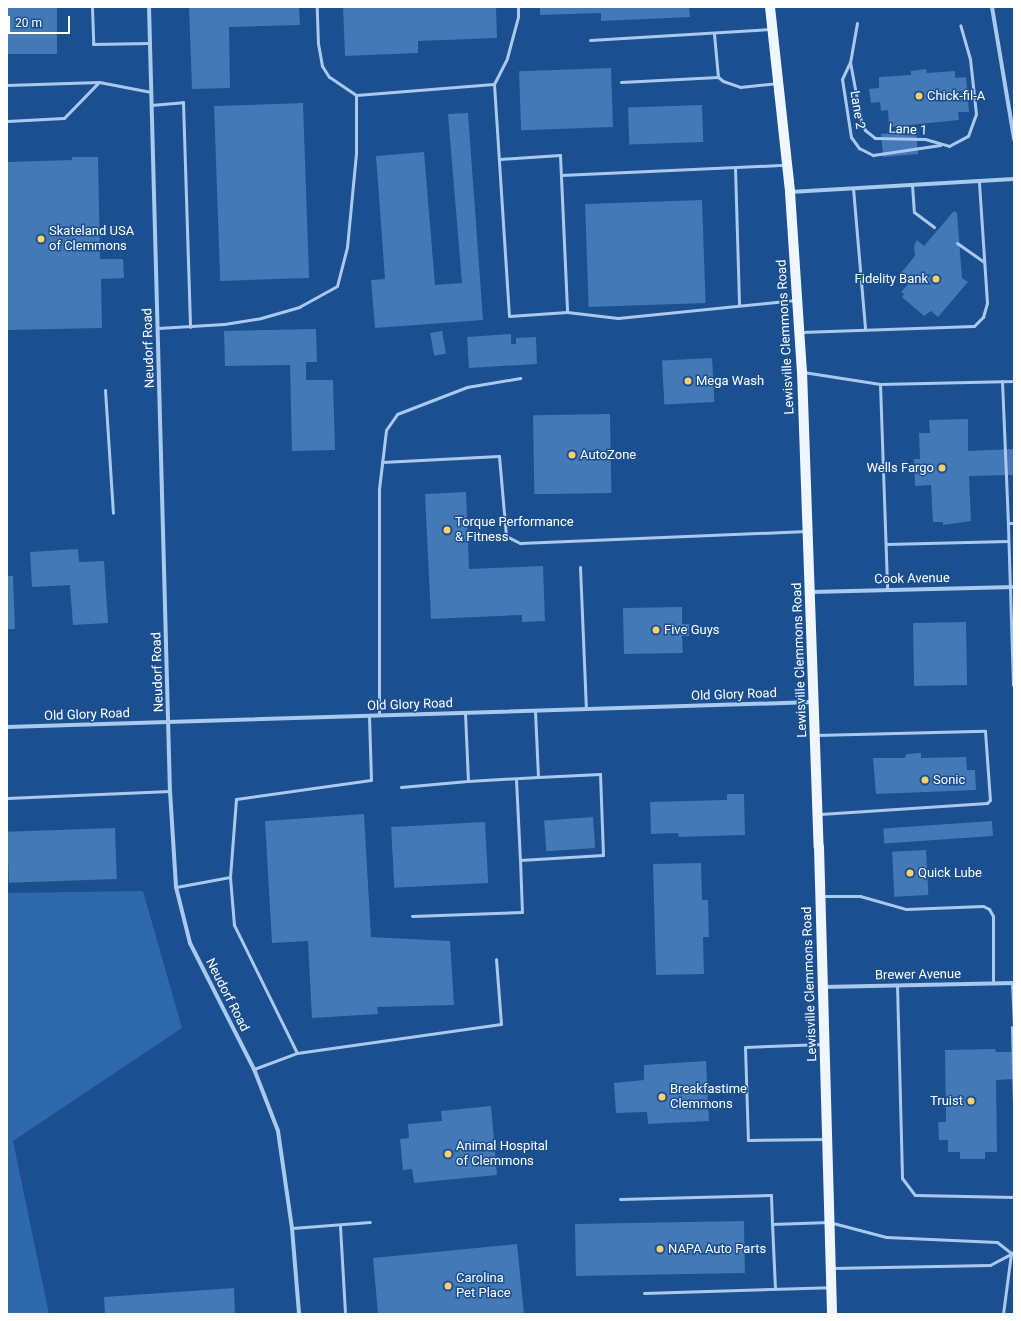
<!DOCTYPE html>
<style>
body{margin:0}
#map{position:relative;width:1021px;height:1321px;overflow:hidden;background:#1b4f8f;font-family:Roboto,sans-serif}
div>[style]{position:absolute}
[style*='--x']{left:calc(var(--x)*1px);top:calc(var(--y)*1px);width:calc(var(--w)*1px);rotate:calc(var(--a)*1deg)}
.green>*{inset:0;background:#2e69ad}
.building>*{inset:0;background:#4478b7;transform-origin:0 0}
.service>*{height:3px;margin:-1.5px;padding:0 1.5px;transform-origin:1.5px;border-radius:1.5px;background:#a9c9ee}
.minor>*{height:4px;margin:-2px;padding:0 2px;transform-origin:2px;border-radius:2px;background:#a9c9ee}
.primary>*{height:10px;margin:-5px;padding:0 5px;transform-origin:5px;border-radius:5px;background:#f0f6ff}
.dots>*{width:11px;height:11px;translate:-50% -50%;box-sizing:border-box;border:2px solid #1b4f8f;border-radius:50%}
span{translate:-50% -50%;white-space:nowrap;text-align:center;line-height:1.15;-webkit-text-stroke:3px #1b4f8f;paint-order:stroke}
.poi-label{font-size:13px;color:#fff}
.left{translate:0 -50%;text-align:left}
.right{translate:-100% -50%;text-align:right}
.street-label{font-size:13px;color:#fff}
.frame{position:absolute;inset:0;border:8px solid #fff;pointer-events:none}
.scale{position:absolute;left:8px;top:16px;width:62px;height:18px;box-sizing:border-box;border:2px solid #fff;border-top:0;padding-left:5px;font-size:12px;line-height:14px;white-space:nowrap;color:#fff;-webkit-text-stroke:3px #1b4f8f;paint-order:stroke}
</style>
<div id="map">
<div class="green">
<div style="clip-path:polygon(143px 891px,182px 1028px,13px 1141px,49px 1314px,7px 1314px,7px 893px)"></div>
</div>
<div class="building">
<div style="left:7px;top:7px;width:50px;height:47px"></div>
<div style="clip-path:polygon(189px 7px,299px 7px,300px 25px,229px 27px,230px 88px,192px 89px)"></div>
<div style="clip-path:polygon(343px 7px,496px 7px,497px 38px,418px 41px,418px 53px,345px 56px)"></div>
<div style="clip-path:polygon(540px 7px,689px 7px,690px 17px,601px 21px,601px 13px,540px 15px)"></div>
<div style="left:611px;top:68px;width:59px;height:92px;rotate:88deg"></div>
<div style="clip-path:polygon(926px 69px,927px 73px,955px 71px,955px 78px,966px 77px,969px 112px,958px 112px,959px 120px,889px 127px,888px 110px,881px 111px,880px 102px,871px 103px,869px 89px,879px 88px,879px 77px,911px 75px,911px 71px)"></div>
<div style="left:303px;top:103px;width:175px;height:89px;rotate:88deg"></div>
<div style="left:702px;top:105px;width:37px;height:74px;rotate:88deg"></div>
<div style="clip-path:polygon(468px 113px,483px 320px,375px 328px,371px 280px,385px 279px,376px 156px,424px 152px,435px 285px,462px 283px,448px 114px)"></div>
<div style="left:916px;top:131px;width:23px;height:35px;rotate:85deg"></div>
<div style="clip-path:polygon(72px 157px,98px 157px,100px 259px,123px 259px,124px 278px,101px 279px,102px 328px,7px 330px,7px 162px,72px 160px)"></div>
<div style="left:702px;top:200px;width:103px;height:117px;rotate:88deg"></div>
<div style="clip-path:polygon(954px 211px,957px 213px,962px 278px,968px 282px,938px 317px,931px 311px,924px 316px,902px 297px,904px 294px,901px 292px,911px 281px,901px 273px,915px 256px,914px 246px,917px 240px,924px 246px)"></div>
<div style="clip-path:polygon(316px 329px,317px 362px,306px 362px,306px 380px,333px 380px,335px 450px,292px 451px,290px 365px,225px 366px,224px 331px)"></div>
<div style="left:442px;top:331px;width:23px;height:12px;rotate:80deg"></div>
<div style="clip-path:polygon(511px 334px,511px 344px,516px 344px,516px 338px,536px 337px,537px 364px,469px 368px,467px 337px)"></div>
<div style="left:712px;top:358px;width:44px;height:50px;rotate:87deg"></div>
<div style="left:610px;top:414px;width:79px;height:77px;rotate:89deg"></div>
<div style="clip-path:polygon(968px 419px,968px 451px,1014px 449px,1014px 475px,969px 476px,971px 521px,943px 525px,943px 522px,933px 522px,931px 485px,915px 486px,914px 459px,920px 459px,919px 433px,930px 433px,929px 420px)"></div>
<div style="clip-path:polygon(466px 492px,469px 569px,543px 566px,545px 621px,522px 622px,522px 615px,431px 619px,425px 494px)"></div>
<div style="clip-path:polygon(78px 549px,79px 562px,104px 561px,108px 623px,73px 625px,70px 585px,32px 587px,30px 552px)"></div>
<div style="clip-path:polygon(7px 576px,13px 576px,15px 629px,7px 629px)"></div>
<div style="clip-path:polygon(682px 607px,682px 624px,689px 624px,689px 636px,682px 636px,683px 653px,624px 654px,623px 608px)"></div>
<div style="left:966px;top:622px;width:63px;height:53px;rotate:89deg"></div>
<div style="clip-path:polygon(921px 753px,921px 758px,966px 757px,967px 770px,975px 770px,976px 790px,876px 794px,873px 758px,905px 758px,906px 754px)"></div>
<div style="clip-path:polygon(727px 794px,744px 794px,745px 835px,679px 837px,678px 833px,651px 834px,650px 802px,727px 800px)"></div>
<div style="clip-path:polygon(364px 814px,371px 937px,450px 941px,454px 1005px,377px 1007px,378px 1014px,312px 1018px,308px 941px,272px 943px,265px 821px)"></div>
<div style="left:593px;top:817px;width:31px;height:49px;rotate:86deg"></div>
<div style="left:992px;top:821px;width:15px;height:109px;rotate:86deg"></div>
<div style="left:485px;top:822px;width:61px;height:94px;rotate:87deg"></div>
<div style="left:115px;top:828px;width:51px;height:108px;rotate:88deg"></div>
<div style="left:926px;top:850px;width:45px;height:34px;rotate:87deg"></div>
<div style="clip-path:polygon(701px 863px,702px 900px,708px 900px,709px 937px,703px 937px,704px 974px,656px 975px,653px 864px)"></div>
<div style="clip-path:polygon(995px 1049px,996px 1052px,1014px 1052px,1014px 1079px,996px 1080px,997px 1152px,985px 1152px,985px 1159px,960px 1159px,960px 1152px,948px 1152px,948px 1140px,939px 1140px,938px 1122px,946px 1122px,945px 1050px)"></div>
<div style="clip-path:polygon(706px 1061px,709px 1121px,648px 1124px,647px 1112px,616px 1113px,614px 1083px,644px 1080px,644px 1065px)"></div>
<div style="clip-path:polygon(491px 1106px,497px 1175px,414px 1183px,412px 1169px,403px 1170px,400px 1139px,409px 1138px,408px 1124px,442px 1121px,441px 1111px)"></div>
<div style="left:744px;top:1221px;width:52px;height:169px;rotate:89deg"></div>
<div style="clip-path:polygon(517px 1244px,524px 1314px,378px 1314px,373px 1258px)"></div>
<div style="clip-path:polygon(234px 1288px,235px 1314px,105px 1314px,104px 1297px)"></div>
</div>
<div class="service">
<div style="--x:92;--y:7;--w:37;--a:88"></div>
<div style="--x:93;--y:44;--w:57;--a:-1"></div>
<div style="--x:857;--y:23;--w:40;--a:100"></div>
<div style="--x:850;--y:62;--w:60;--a:79.4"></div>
<div style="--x:861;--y:121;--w:10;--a:66"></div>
<div style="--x:865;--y:130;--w:13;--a:39"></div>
<div style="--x:875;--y:138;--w:50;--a:1.1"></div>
<div style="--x:925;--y:139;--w:25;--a:16"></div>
<div style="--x:949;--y:146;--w:21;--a:-28"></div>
<div style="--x:968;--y:136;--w:23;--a:-70"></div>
<div style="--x:976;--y:114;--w:55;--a:-96.2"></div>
<div style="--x:970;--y:59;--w:35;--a:-106"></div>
<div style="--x:714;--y:34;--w:43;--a:84.7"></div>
<div style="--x:718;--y:77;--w:6;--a:39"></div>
<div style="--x:723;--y:81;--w:18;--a:19"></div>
<div style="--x:740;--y:87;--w:36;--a:-6"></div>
<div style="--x:590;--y:40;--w:180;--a:-3.5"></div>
<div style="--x:850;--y:62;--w:19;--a:115"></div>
<div style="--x:842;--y:79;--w:59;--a:81.2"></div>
<div style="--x:851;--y:137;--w:14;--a:54"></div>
<div style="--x:859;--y:148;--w:16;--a:27"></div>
<div style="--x:873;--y:155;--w:68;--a:-8.5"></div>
<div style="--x:621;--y:82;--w:97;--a:-3"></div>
<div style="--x:7;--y:85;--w:92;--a:-1.9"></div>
<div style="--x:99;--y:82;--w:53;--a:10.9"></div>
<div style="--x:356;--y:95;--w:138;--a:-4.6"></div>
<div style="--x:151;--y:105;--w:32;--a:-5"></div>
<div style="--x:183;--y:102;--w:225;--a:88.2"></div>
<div style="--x:7;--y:121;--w:57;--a:-3"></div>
<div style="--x:64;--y:118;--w:50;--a:-45.8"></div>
<div style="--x:500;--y:159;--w:60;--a:-3.8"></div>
<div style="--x:560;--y:155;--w:157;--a:87.4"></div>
<div style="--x:567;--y:312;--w:58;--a:176.1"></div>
<div style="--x:509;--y:316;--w:232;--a:-93.7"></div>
<div style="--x:494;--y:84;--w:29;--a:-63"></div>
<div style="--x:507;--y:58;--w:42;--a:-75"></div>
<div style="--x:518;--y:17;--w:10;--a:-90"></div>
<div style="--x:735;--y:168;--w:137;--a:88.3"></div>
<div style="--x:561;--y:175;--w:224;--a:-2.6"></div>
<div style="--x:912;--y:185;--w:27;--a:86"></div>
<div style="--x:914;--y:212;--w:25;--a:37"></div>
<div style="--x:853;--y:188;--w:141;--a:85.1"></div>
<div style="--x:957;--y:243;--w:33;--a:35"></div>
<div style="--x:567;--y:312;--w:51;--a:6.7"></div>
<div style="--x:618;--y:318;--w:179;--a:-5.8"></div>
<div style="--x:158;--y:328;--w:66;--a:-3.5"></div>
<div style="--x:224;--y:324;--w:37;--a:-9"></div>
<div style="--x:261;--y:318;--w:40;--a:-16"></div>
<div style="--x:299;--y:307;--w:43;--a:-28.9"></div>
<div style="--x:337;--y:286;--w:40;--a:-75.6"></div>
<div style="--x:347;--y:247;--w:94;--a:-84.5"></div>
<div style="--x:356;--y:153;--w:58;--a:-90"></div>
<div style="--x:356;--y:95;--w:32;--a:-146"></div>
<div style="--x:329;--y:77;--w:13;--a:-122"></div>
<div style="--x:322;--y:66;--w:22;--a:-100"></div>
<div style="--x:318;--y:44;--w:37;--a:-92"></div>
<div style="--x:801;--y:332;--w:173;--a:-2"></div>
<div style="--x:974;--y:326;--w:13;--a:-45"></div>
<div style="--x:983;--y:317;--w:15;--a:-74"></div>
<div style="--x:987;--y:303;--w:122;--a:-93.8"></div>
<div style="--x:803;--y:372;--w:78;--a:8.9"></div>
<div style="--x:880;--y:384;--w:134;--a:-1.3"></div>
<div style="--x:1002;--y:381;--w:142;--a:87.6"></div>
<div style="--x:880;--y:384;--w:205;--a:88"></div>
<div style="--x:105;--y:390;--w:123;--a:86.3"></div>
<div style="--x:382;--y:462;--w:117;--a:-2.9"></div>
<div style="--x:499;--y:456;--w:80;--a:85"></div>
<div style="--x:506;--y:536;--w:16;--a:27"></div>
<div style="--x:520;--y:543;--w:287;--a:-2.4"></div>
<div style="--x:887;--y:544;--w:121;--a:-1.4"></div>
<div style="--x:580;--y:567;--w:142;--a:87.6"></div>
<div style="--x:1013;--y:685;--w:162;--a:-91.8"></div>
<div style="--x:1008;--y:523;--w:6;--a:0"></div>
<div style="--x:465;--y:713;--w:68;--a:87.5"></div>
<div style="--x:468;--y:781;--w:70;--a:-3.3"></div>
<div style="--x:538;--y:777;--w:66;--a:-92.6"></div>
<div style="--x:379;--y:715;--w:226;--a:-90"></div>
<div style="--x:379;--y:489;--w:59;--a:-83.2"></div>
<div style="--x:386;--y:430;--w:19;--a:-55"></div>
<div style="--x:397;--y:414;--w:75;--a:-21.1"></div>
<div style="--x:467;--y:387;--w:54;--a:-9.6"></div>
<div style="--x:816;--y:735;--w:169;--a:-1.4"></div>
<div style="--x:985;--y:731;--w:69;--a:85.9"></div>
<div style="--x:990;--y:800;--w:4;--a:135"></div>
<div style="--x:987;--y:803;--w:167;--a:176.2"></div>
<div style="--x:516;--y:779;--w:81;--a:87.2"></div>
<div style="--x:401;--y:787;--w:67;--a:-5.1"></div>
<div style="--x:7;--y:798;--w:163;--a:-2.5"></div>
<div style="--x:176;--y:887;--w:55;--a:-10.5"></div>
<div style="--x:823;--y:896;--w:37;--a:0"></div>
<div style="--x:860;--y:896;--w:48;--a:15.8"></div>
<div style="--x:906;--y:909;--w:77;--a:-2.2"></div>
<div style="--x:983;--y:906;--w:7;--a:27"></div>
<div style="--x:989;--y:909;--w:8;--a:60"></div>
<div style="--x:993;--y:916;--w:67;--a:90"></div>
<div style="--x:412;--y:916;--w:110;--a:-2.1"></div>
<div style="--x:522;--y:912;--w:52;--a:-92.2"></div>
<div style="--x:520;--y:860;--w:83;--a:-3.4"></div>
<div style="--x:603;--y:855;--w:81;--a:-92.1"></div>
<div style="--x:600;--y:774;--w:62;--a:177.2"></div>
<div style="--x:1012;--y:983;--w:44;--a:87.4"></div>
<div style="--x:897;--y:985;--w:193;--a:88.5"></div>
<div style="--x:902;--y:1178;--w:21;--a:53"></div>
<div style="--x:915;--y:1195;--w:99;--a:1.2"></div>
<div style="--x:1012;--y:1027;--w:78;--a:88.5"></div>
<div style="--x:823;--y:1044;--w:78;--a:177.8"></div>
<div style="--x:745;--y:1047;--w:93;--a:88.2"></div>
<div style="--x:748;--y:1140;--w:78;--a:-0.7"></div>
<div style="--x:297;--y:1053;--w:143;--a:-116.2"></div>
<div style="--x:234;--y:925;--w:48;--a:-94.8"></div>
<div style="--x:230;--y:877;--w:78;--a:-85.6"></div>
<div style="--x:236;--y:799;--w:136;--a:-8"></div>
<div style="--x:371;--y:780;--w:64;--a:-91.8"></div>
<div style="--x:254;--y:1069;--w:46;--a:-20.4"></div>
<div style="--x:297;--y:1053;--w:206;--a:-8.1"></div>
<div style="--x:501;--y:1024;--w:65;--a:-94.4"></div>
<div style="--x:620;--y:1199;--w:151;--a:-1.5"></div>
<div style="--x:771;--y:1195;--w:29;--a:88"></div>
<div style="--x:340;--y:1226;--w:88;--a:86.7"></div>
<div style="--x:292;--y:1228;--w:78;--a:-4.4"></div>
<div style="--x:832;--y:1268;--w:158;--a:-1.1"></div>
<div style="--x:990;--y:1265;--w:27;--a:-28"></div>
<div style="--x:775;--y:1289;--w:65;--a:-92.6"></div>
<div style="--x:772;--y:1224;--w:57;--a:-2"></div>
<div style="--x:829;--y:1222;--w:59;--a:14.7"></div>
<div style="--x:886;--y:1237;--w:111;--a:2.6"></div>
<div style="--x:997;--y:1242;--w:18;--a:38"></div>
<div style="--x:644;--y:1293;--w:186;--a:-1.8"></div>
<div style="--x:1003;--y:1314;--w:62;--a:-82.5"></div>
</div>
<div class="minor">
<div style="--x:149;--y:7;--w:784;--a:88.47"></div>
<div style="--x:170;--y:791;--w:96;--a:86.4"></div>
<div style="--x:176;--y:887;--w:58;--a:76"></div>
<div style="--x:190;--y:943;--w:141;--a:63.1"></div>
<div style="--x:254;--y:1069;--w:66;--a:68.8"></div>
<div style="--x:278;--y:1131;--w:98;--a:81.8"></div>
<div style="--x:292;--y:1228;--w:86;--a:85.3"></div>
<div style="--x:992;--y:7;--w:134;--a:80.5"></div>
<div style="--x:790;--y:192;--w:224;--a:-3.3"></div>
<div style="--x:811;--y:592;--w:203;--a:-1.4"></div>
<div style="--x:7;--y:727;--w:807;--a:-1.77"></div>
<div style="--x:823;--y:987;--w:191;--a:-1.2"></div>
</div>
<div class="primary">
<div style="--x:770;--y:7;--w:186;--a:83.8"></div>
<div style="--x:790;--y:192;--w:179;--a:86.2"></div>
<div style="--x:802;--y:371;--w:476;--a:88"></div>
<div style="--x:819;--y:847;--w:467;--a:88.4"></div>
</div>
<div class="dots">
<div style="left:919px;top:96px;background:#ffd166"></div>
<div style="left:41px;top:239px;background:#ffd166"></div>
<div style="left:936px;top:279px;background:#ffd166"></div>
<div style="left:688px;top:381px;background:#ffd166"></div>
<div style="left:572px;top:455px;background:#ffd166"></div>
<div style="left:942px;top:468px;background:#ffd166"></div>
<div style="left:447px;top:530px;background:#ffd166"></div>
<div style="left:656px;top:630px;background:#ffd166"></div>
<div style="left:925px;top:780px;background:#ffd166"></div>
<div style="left:910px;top:873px;background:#ffd166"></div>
<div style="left:662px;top:1097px;background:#ffd166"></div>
<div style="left:971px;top:1101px;background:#ffd166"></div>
<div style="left:448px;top:1154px;background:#ffd166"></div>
<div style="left:660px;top:1249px;background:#ffd166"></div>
<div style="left:448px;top:1286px;background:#ffd166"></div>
</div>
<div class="poi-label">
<span class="left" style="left:927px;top:96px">Chick-fil-A</span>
<span class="left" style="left:49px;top:239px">Skateland USA<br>of Clemmons</span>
<span class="right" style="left:928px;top:279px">Fidelity Bank</span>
<span class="left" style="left:696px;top:381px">Mega Wash</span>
<span class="left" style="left:580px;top:455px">AutoZone</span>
<span class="right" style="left:934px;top:468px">Wells Fargo</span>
<span class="left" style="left:455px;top:530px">Torque Performance<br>&amp; Fitness</span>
<span class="left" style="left:664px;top:630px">Five Guys</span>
<span class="left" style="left:933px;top:780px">Sonic</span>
<span class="left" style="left:918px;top:873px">Quick Lube</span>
<span class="left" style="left:670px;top:1097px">Breakfastime<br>Clemmons</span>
<span class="right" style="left:963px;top:1101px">Truist</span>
<span class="left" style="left:456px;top:1154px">Animal Hospital<br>of Clemmons</span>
<span class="left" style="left:668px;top:1249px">NAPA Auto Parts</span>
<span class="left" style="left:456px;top:1286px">Carolina<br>Pet Place</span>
</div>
<div class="street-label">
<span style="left:857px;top:110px;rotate:81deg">Lane 2</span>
<span style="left:908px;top:130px;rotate:3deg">Lane 1</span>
<span style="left:786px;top:337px;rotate:-93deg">Lewisville Clemmons Road</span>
<span style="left:149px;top:348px;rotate:-92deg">Neudorf Road</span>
<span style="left:912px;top:579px;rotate:-1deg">Cook Avenue</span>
<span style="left:800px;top:660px;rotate:-92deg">Lewisville Clemmons Road</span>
<span style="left:158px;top:672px;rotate:-92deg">Neudorf Road</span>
<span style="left:734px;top:695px;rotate:-2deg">Old Glory Road</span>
<span style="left:410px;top:705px;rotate:-2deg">Old Glory Road</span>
<span style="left:87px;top:715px;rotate:-2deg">Old Glory Road</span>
<span style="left:918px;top:975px;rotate:-1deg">Brewer Avenue</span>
<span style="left:810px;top:984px;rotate:-92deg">Lewisville Clemmons Road</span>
<span style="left:227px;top:995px;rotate:63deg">Neudorf Road</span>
</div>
<div class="frame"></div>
<div class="scale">20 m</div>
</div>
